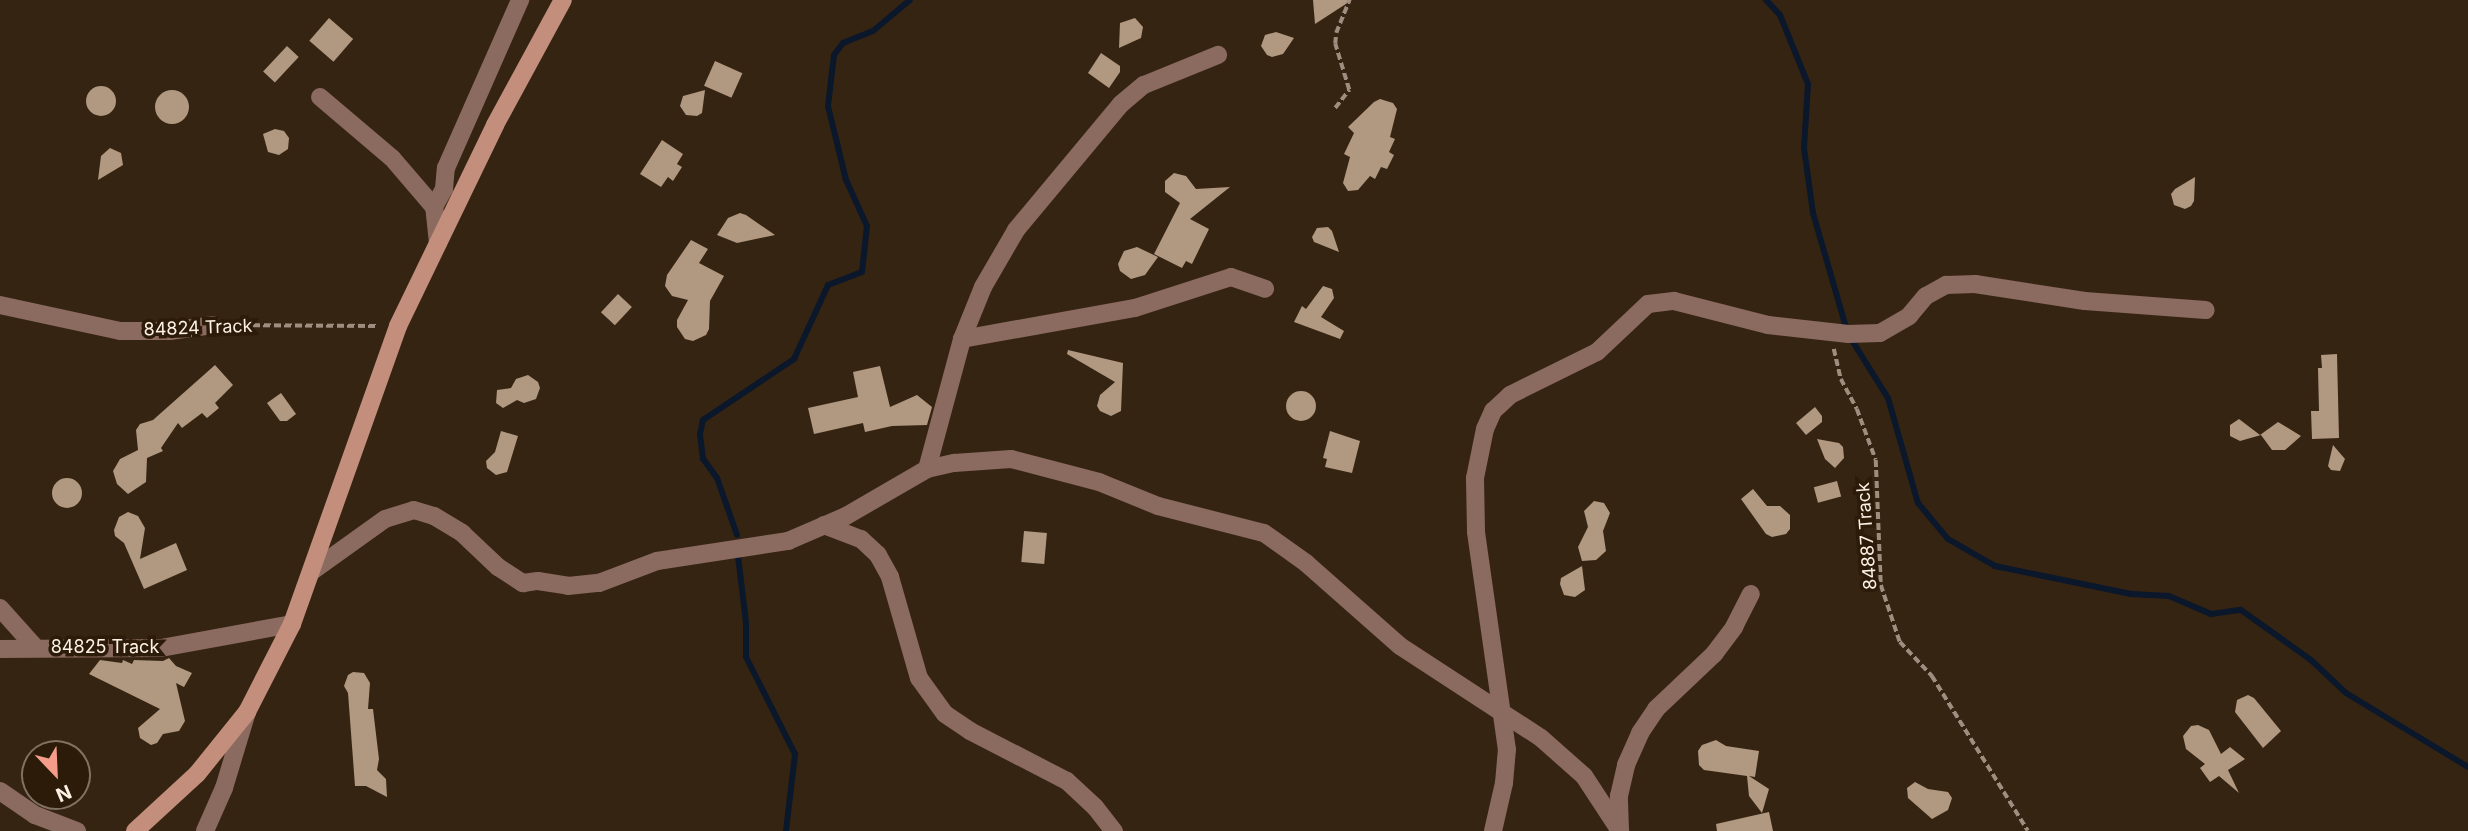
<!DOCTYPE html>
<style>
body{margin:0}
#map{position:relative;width:2468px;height:831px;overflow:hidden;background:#362412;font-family:Inter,sans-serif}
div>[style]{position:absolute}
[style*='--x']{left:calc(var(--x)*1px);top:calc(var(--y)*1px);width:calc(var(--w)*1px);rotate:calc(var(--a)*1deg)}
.stream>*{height:6px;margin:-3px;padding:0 3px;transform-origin:3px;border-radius:3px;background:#0b172b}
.building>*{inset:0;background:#b09881;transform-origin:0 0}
.round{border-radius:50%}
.path>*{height:3.5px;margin-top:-1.75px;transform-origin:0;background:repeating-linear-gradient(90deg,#9d8e80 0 7px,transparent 0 10.5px)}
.street>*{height:18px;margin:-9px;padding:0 9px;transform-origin:9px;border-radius:9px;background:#8b6a5f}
.secondary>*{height:18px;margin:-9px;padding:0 9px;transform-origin:9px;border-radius:9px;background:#c38e7c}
span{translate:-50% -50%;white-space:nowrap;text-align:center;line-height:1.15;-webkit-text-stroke:7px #2c1b09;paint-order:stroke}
.street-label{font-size:18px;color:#fdf1e6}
.north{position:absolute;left:21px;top:740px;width:70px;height:70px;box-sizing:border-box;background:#2c1b09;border:2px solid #807161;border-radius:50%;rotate:157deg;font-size:19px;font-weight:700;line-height:28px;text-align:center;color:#fdf1e6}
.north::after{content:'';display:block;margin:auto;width:24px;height:32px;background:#f49d8b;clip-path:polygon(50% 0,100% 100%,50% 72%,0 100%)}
</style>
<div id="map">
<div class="stream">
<div style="--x:1766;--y:0;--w:21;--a:47"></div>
<div style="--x:1780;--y:15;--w:74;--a:67.9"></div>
<div style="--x:1808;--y:84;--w:64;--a:93.6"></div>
<div style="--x:1804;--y:148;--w:66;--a:82.1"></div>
<div style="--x:1813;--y:213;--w:126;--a:73.9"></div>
<div style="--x:1848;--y:334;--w:75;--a:58"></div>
<div style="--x:1888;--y:398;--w:109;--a:74.1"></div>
<div style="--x:1918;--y:503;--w:47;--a:50.2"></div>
<div style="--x:1948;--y:539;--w:54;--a:29.9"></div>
<div style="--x:1995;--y:566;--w:139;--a:11.6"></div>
<div style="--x:2131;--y:594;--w:38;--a:3"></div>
<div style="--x:2169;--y:596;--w:46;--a:23.2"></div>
<div style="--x:2211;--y:614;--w:30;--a:-8"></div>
<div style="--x:2241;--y:610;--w:86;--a:35.5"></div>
<div style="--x:2311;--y:660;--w:48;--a:43.3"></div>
<div style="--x:2346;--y:693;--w:143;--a:31.2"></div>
<div style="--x:737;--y:535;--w:60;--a:-109.3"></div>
<div style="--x:717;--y:478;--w:24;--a:-126"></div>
<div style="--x:703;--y:459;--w:25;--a:-97"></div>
<div style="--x:700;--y:434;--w:14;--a:-78"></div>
<div style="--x:703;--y:420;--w:110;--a:-33.8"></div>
<div style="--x:794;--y:359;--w:81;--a:-65.3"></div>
<div style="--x:828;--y:285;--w:36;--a:-21"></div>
<div style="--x:862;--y:272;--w:46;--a:-83.8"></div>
<div style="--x:867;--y:226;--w:51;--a:-114.5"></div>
<div style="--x:846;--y:180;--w:76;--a:-103.7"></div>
<div style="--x:828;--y:106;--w:51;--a:-83.3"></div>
<div style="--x:834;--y:55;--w:15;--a:-53"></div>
<div style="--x:843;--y:43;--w:32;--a:-22"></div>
<div style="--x:873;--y:31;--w:48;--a:-40"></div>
<div style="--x:738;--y:556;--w:66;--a:83.1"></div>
<div style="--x:746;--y:622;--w:35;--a:90"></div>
<div style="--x:746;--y:657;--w:109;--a:63.2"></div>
<div style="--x:795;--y:754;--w:78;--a:96.7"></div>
</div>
<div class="building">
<div style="clip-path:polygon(1313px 0,1352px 0,1315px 24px)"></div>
<div style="left:329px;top:18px;width:32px;height:30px;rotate:41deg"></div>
<div style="clip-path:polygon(1135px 18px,1143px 27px,1141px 38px,1119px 48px,1120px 23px)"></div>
<div style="clip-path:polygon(1276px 32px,1294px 38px,1283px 54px,1272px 57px,1267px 55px,1261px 46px,1265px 35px)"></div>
<div style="left:287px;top:46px;width:16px;height:35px;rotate:43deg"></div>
<div style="clip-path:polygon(1101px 53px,1120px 66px,1120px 72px,1109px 88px,1088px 73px)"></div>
<div style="left:715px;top:61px;width:30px;height:27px;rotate:24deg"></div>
<div class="round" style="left:86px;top:86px;width:30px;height:30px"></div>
<div style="clip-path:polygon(705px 90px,702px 113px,697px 116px,686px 115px,680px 106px,683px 96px)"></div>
<div class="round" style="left:155px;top:90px;width:34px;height:34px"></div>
<div style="clip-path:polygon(1380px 99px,1393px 103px,1397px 109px,1390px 137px,1395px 139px,1389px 152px,1394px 155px,1387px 169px,1381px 167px,1375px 179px,1370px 176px,1358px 190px,1348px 191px,1343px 183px,1350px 157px,1344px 154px,1354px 133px,1348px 127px,1374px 102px)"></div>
<div style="clip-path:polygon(275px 129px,284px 131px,289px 138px,288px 149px,279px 155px,268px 152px,263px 134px)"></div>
<div style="clip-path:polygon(662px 140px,683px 154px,677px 164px,682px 167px,673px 181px,668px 177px,661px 187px,640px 174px)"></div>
<div style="clip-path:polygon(110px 148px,121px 153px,123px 165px,98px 180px,101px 156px)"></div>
<div style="clip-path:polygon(1174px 173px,1186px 176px,1196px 189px,1230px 187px,1190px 219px,1209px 229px,1192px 264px,1186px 261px,1182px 268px,1154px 254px,1180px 203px,1165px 192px,1165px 181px)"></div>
<div style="clip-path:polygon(2195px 177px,2194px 201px,2191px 206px,2185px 209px,2174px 205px,2171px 194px,2175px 189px)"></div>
<div style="clip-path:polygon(740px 213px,746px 215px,775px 235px,737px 243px,717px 235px,728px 218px)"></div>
<div style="clip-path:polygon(1328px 227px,1332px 231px,1339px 252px,1314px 242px,1312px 237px,1317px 228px)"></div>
<div style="clip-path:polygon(691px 240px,708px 249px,699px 263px,724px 276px,710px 301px,709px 329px,706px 335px,693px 341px,685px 339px,677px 327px,677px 320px,688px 300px,672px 296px,665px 286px,667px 275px)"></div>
<div style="clip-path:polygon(1137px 247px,1158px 257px,1145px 275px,1131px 279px,1120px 271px,1118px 264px,1124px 251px)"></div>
<div style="clip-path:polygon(1323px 286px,1332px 289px,1334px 298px,1321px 317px,1344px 331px,1340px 339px,1294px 322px,1302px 306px,1306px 309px)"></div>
<div style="left:618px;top:294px;width:19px;height:25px;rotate:43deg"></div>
<div style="clip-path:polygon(1068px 350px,1123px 363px,1121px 411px,1111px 416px,1100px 411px,1097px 406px,1100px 395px,1115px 382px,1067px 354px)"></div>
<div style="clip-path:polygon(2337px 354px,2339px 438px,2312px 439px,2311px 411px,2319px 411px,2318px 368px,2322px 368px,2321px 355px)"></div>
<div style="clip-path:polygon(215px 365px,233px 385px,215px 403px,219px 408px,207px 418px,202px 413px,182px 428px,178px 423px,161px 448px,163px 451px,147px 458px,146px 482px,128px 494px,117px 484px,113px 471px,120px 459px,138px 450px,136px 430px,140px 424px,153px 420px)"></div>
<div style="clip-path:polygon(880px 366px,890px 407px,917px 395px,932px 407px,927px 425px,892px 426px,865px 432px,863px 423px,814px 434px,808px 408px,858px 397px,853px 372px)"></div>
<div style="clip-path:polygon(528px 375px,538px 382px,540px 388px,536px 399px,524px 403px,517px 400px,503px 408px,496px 403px,497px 390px,511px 388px,516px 379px)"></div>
<div class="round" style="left:1286px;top:391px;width:30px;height:30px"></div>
<div style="clip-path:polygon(281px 393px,296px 414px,287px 421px,280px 421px,267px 403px)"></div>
<div style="clip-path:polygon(1815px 407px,1822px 416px,1822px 422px,1806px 435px,1796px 423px)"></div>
<div style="clip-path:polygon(2239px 419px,2260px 435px,2278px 422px,2301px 436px,2285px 450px,2272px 450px,2261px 435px,2240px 441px,2230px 436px,2230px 425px)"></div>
<div style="clip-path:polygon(501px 431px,518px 436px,507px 472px,496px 475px,487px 468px,486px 461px,495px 452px)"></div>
<div style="clip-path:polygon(1330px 431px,1360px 441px,1352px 473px,1325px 467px,1327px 459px,1323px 458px)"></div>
<div style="clip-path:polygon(1817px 439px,1839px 443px,1843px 447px,1844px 458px,1835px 468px,1825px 459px)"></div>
<div style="clip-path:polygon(2333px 445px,2345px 459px,2340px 471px,2331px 470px,2328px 466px)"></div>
<div class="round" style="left:52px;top:478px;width:30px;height:30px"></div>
<div style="left:1837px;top:481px;width:16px;height:24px;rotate:75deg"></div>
<div style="clip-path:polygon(1753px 489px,1767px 506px,1780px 506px,1790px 515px,1790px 529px,1786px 534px,1772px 537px,1766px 534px,1741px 499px)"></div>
<div style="clip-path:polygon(1594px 501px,1604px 503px,1610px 513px,1603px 531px,1606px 551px,1596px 560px,1582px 561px,1578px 547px,1588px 527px,1584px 511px)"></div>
<div style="clip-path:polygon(128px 512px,138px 516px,145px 528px,140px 559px,176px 543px,187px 570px,144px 589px,124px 543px,115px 536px,114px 530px,119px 517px)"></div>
<div style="left:1024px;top:531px;width:23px;height:31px;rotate:5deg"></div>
<div style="clip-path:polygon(1582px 566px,1585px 590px,1575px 597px,1564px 595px,1560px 584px,1561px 578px)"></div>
<div style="clip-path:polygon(169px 658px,176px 666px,192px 673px,184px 687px,176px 683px,185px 721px,179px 731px,163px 734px,157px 743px,151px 745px,140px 738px,138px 728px,160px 709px,89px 674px,100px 660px,122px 663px,123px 660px,132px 664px,134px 660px,163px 661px)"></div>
<div style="clip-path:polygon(353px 672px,364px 673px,370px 683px,368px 709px,373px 709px,379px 759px,377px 770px,386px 779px,387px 797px,366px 786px,355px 786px,348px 693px,344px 686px,348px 675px)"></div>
<div style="clip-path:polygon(2248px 695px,2254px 698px,2281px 731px,2263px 748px,2235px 712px,2237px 700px)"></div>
<div style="clip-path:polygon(2198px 725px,2209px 730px,2221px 754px,2230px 747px,2245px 759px,2228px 770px,2239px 793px,2219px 776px,2210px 782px,2200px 768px,2205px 764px,2186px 749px,2183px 736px,2191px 726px)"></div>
<div style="clip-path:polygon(1716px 740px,1726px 746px,1759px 751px,1755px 777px,1749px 776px,1769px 789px,1762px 813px,1749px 796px,1747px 776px,1704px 770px,1699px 765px,1698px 751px,1702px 745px)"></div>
<div style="clip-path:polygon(1915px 782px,1928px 789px,1948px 792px,1952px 798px,1948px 810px,1932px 819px,1908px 798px,1907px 788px)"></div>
<div style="clip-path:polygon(1769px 812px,1773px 831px,1717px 831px,1716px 824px)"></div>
</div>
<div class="path">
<div style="--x:1335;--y:108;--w:23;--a:-52"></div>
<div style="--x:1349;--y:90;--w:48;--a:-106.9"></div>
<div style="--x:1335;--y:44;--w:11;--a:-85"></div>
<div style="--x:1336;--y:33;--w:35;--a:-68"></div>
<div style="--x:232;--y:325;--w:147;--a:0.4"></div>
<div style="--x:1834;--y:349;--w:31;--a:77"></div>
<div style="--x:1841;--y:379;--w:34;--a:62"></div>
<div style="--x:1857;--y:409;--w:54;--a:69.6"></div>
<div style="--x:1876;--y:460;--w:125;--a:87.7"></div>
<div style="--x:1881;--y:585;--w:60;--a:71.6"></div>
<div style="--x:1900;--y:642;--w:47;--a:46.7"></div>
<div style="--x:1932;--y:676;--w:182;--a:58.2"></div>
</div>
<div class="street">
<div style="--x:320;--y:97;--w:94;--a:40.3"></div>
<div style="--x:392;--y:158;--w:65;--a:49.4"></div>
<div style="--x:438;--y:243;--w:36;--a:-96"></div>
<div style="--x:434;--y:207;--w:21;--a:-61"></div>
<div style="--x:444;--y:189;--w:21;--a:-85"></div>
<div style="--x:446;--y:168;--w:184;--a:-66.2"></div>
<div style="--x:0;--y:305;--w:123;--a:12.2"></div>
<div style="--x:120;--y:331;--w:50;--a:0"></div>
<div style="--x:170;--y:331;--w:43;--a:-7.9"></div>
<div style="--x:962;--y:339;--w:176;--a:-10.2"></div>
<div style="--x:1135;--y:308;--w:101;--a:-17.9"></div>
<div style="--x:1231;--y:277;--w:36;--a:19"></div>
<div style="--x:927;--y:469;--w:135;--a:-74.9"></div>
<div style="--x:962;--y:339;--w:56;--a:-68"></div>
<div style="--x:983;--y:287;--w:66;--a:-59.9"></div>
<div style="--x:1016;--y:230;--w:164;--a:-50.2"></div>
<div style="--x:1121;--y:104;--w:30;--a:-40"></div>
<div style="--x:1144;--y:85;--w:80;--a:-22.1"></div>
<div style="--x:824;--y:525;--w:40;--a:21"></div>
<div style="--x:861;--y:539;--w:23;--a:43"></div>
<div style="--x:878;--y:555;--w:25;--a:61"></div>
<div style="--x:890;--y:577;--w:105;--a:74"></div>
<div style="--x:919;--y:678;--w:44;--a:54.2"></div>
<div style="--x:945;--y:714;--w:30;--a:34"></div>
<div style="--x:970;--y:731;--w:109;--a:27.3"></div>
<div style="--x:1067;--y:781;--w:38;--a:43"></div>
<div style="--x:1095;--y:807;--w:31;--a:52"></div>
<div style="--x:311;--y:572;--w:91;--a:-35.6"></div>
<div style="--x:385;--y:519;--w:30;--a:-17"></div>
<div style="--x:414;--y:510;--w:21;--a:17"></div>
<div style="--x:434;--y:516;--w:33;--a:31"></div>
<div style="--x:462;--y:533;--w:50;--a:43.4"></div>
<div style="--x:498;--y:567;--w:30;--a:33"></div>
<div style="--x:523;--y:583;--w:15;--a:-8"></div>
<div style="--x:538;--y:581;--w:30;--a:9"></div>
<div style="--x:568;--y:586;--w:31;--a:-6"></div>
<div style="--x:599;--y:583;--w:62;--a:-20.8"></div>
<div style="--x:657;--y:561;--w:133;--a:-8.7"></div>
<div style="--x:788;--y:541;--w:63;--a:-23.3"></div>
<div style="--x:846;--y:516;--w:94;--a:-30.1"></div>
<div style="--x:927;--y:469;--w:28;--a:-13"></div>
<div style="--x:954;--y:463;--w:57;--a:-4"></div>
<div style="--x:1011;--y:459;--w:91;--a:14.6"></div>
<div style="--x:1099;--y:482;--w:64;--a:22.1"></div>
<div style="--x:1158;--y:506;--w:109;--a:14.3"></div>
<div style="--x:1264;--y:533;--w:52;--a:35.5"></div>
<div style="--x:1306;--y:563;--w:125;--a:41.4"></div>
<div style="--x:1400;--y:646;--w:168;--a:33.1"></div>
<div style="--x:1541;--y:738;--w:57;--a:41.5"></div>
<div style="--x:1584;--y:776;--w:66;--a:56.8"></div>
<div style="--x:0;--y:608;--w:52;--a:48.1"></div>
<div style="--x:0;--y:649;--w:161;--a:-0.4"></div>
<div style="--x:161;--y:648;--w:133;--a:-10.4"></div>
<div style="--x:0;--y:791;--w:42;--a:34.4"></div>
<div style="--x:35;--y:815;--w:45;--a:20.9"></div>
<div style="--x:1620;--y:830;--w:34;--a:-92"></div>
<div style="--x:1619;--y:796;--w:32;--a:-77"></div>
<div style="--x:1626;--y:765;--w:35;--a:-66"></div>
<div style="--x:1640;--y:733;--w:29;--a:-56"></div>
<div style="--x:1656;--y:709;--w:80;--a:-43.5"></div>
<div style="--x:1714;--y:654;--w:34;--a:-53"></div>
<div style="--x:1734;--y:627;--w:37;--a:-63"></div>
<div style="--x:205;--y:831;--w:47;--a:-66.2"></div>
<div style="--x:224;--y:788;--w:79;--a:-73.2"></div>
<div style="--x:1493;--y:831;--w:49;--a:-77.1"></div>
<div style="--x:1504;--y:783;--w:33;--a:-85"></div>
<div style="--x:1507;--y:750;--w:221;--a:-98.1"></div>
<div style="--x:1476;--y:531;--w:53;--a:-91.1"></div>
<div style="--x:1475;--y:478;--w:50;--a:-78.5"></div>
<div style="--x:1485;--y:429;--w:20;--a:-66"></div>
<div style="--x:1493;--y:411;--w:23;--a:-43"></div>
<div style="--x:1510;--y:395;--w:97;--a:-26.3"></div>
<div style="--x:1597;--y:352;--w:70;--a:-43.3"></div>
<div style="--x:1648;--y:304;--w:26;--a:-7"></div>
<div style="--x:1674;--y:301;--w:97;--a:14.3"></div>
<div style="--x:1768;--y:325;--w:81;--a:6.4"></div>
<div style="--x:1848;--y:334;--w:32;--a:-2"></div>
<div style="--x:1880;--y:333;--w:34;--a:-30"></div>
<div style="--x:1909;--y:316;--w:26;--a:-50"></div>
<div style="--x:1926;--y:296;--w:23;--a:-29"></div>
<div style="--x:1946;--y:285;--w:29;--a:-2"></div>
<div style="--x:1975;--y:284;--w:111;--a:8.8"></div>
<div style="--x:2085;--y:301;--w:121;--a:4.3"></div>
</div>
<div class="secondary">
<div style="--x:135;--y:831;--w:84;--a:-42.6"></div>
<div style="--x:197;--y:774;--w:80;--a:-51.1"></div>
<div style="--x:247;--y:712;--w:99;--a:-62.9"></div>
<div style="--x:292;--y:624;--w:316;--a:-70.4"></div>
<div style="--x:398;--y:326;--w:223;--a:-64.2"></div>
<div style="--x:495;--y:125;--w:142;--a:-61.5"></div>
</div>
<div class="street-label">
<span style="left:198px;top:328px;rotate:-2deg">84824 Track</span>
<span style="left:1867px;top:536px;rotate:-94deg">84887 Track</span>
<span style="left:105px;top:647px">84825 Track</span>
</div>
<div class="north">N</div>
</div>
